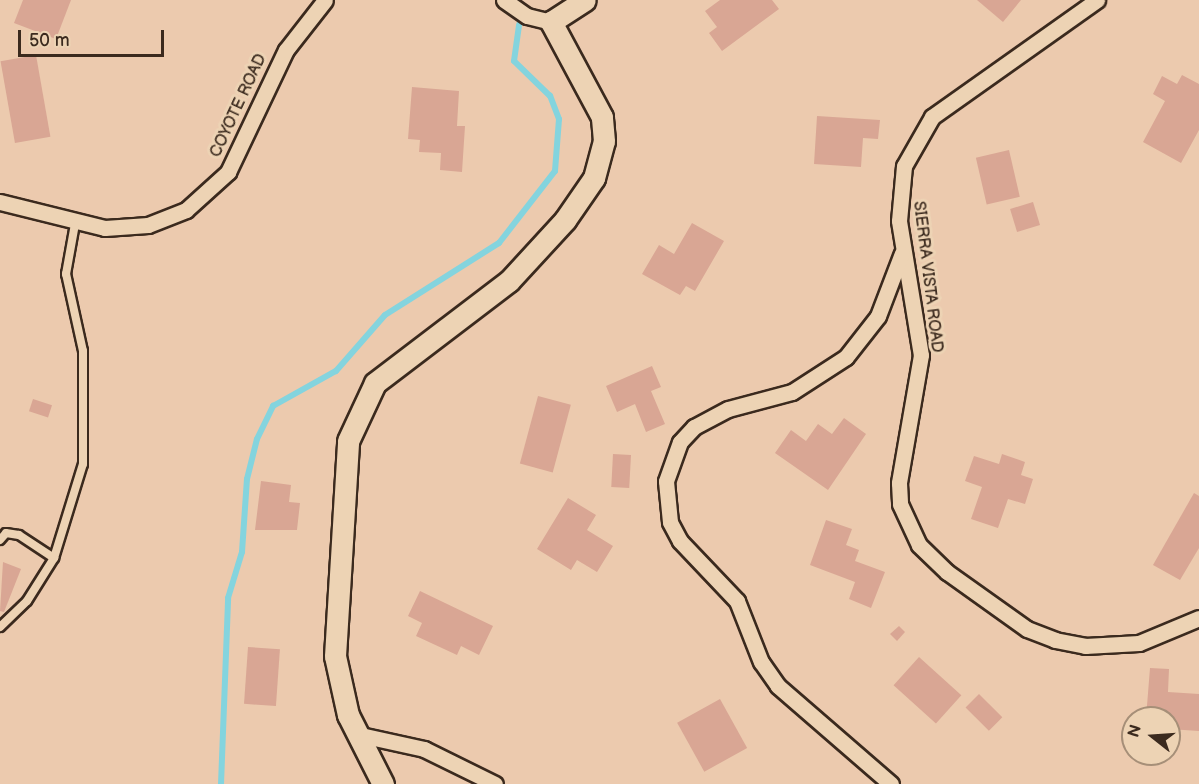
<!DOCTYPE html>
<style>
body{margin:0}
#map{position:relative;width:1199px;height:784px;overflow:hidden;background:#eccaae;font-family:"Balsamiq Sans",sans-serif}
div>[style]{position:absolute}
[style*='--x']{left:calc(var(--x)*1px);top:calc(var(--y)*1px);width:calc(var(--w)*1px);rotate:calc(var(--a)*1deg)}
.stream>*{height:6px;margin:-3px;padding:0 3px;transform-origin:3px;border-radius:3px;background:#84d4de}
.building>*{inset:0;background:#d9a694;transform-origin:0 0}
.roads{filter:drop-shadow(2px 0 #3b2a1e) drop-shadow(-2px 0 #3b2a1e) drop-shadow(0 2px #3b2a1e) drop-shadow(0 -2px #3b2a1e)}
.service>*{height:8px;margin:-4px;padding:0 4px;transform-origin:4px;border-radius:4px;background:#edd3b4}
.minor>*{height:15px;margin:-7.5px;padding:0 7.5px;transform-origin:7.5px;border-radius:7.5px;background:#edd3b4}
.secondary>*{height:21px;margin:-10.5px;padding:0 10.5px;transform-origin:10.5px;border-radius:10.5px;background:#edd3b4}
span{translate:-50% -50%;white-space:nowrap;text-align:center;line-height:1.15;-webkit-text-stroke:6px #edd3b4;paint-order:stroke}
.street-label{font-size:16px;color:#3b2a1e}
.north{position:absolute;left:1121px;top:706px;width:60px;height:60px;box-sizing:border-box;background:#edd3b4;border:2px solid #a68f78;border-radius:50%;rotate:287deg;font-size:16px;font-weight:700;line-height:24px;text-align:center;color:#3b2a1e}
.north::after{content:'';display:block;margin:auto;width:21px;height:27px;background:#3b2a1e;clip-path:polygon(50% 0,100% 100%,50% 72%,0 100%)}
.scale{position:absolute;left:18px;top:30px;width:146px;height:27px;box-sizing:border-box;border:3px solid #3b2a1e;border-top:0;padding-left:8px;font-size:18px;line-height:21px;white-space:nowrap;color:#3b2a1e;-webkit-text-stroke:4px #edd3b4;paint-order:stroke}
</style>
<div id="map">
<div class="stream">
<div style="--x:221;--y:784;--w:186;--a:-87.8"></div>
<div style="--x:228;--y:598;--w:48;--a:-73.1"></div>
<div style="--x:242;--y:552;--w:73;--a:-86.1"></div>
<div style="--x:247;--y:479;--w:41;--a:-76"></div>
<div style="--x:257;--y:439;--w:37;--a:-64"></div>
<div style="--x:273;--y:406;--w:72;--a:-29.1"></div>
<div style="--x:336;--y:371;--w:74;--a:-48.8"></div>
<div style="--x:385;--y:315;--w:135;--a:-32.3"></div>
<div style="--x:499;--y:243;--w:91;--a:-52.1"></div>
<div style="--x:555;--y:171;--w:52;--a:-85.6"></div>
<div style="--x:559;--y:119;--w:25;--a:-111"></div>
<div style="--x:550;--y:96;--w:50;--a:-135.8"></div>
<div style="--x:514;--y:61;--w:37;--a:-82"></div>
</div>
<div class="building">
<div style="clip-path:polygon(23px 0,71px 0,56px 39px,14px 23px)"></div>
<div style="clip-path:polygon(720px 0,772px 0,779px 9px,722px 51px,709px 33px,717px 27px,705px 11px)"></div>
<div style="clip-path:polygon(977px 0,1021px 0,1003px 22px)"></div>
<div style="left:36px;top:55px;width:83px;height:36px;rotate:80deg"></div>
<div style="clip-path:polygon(1182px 75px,1199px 84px,1199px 130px,1181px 163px,1143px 142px,1165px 101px,1153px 94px,1162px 76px,1177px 84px)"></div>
<div style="clip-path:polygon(412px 87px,459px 91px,457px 126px,465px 126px,462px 172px,440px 170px,441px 153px,419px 152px,420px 140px,408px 139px)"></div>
<div style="clip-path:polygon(817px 116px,880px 120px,878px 139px,863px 138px,861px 167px,814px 164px)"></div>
<div style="left:1009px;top:150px;width:48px;height:34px;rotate:77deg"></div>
<div style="left:1033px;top:202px;width:24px;height:24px;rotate:73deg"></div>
<div style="clip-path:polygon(692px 223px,724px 241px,695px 291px,686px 286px,680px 295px,642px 274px,659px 245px,674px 254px)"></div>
<div style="clip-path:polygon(652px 366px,661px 387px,651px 391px,665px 424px,646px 432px,635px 404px,617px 412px,606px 386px)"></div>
<div style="left:538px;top:396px;width:34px;height:70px;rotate:15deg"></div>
<div style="left:33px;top:399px;width:20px;height:13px;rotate:18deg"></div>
<div style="clip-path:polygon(844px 418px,866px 434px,828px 490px,775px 453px,791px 430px,806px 441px,818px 424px,832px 434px)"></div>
<div style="left:613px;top:454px;width:18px;height:33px;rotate:3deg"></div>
<div style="clip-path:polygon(1002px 454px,1025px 462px,1021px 475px,1033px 479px,1025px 504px,1008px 499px,998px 528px,971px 519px,982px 487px,965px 481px,974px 456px,999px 464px)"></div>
<div style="clip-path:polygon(261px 481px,291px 485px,289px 502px,300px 503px,297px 530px,255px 530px)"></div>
<div style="clip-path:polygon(1194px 493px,1199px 496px,1199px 548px,1180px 580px,1153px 565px)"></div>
<div style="clip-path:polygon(568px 498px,596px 515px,587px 530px,613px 546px,597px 572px,577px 560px,571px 570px,537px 549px)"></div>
<div style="clip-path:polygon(826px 520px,852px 529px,846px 545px,859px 550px,855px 561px,885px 572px,871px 608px,849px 599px,855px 582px,810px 565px)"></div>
<div style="clip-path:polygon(3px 562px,21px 569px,4px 612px,0 611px)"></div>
<div style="clip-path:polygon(420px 591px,493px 626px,479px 655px,461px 646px,457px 655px,416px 636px,422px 623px,408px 616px)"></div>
<div style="clip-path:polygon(899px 626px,905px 632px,897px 641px,890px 634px)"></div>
<div style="left:248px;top:647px;width:32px;height:57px;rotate:4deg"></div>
<div style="left:919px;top:657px;width:57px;height:38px;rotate:42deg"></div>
<div style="clip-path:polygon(1150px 668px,1169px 669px,1168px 692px,1199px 694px,1199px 731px,1169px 729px,1169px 718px,1146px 718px)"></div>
<div style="left:979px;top:694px;width:33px;height:19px;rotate:45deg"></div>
<div style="left:720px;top:699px;width:56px;height:49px;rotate:61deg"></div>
</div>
<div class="roads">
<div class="service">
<div style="--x:0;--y:540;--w:9;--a:-49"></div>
<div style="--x:6;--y:533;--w:13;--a:9"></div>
<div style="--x:19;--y:535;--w:42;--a:33.3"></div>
<div style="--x:0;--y:627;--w:37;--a:-44"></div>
<div style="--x:27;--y:601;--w:51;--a:-57.9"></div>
<div style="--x:54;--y:558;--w:98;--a:-72.9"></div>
<div style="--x:83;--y:464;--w:113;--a:-90"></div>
<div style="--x:83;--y:351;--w:79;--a:-102.4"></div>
<div style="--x:66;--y:274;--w:51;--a:-79.8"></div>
</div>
<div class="minor">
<div style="--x:504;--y:0;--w:28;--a:35"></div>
<div style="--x:527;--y:16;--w:25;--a:14"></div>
<div style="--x:1097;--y:0;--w:202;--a:144.7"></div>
<div style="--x:932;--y:117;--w:56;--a:119.7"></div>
<div style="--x:904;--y:166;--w:55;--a:95.2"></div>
<div style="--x:899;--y:221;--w:136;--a:80.7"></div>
<div style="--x:921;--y:355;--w:130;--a:99.8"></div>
<div style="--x:899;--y:483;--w:21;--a:87"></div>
<div style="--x:900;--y:504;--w:45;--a:65.1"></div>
<div style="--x:919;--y:545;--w:39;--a:44"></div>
<div style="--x:947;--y:572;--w:98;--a:35.5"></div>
<div style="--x:1027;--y:629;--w:30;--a:21"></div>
<div style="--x:1055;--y:640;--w:31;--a:11"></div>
<div style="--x:1085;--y:646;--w:54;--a:-3.2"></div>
<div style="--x:1139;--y:643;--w:65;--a:-22.6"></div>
<div style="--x:0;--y:202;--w:108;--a:13.9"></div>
<div style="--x:105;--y:228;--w:43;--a:-4"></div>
<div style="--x:148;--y:225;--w:41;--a:-21.5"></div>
<div style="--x:186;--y:210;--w:57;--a:-42.1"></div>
<div style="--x:228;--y:172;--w:135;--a:-64.6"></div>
<div style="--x:286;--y:50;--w:63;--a:-52"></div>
<div style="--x:356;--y:734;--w:70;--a:12.4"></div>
<div style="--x:424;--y:749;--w:79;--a:26.2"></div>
<div style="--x:891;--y:784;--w:150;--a:-139.1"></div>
<div style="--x:778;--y:686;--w:29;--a:-125"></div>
<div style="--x:761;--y:662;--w:66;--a:-111.5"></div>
<div style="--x:737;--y:601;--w:83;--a:-133.5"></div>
<div style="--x:680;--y:541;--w:21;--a:-118"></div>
<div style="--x:670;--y:522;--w:41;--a:-95.6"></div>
<div style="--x:666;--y:481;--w:41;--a:-70.3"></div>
<div style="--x:680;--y:442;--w:21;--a:-47"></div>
<div style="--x:694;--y:427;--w:38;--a:-28"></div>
<div style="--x:728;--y:409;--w:66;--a:-14.9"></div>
<div style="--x:792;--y:392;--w:64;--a:-32.9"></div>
<div style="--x:846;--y:357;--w:52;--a:-52"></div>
<div style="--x:878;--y:316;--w:67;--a:-69.1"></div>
</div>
<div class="secondary">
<div style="--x:383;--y:784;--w:77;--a:-116.9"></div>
<div style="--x:348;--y:715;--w:60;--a:-102.4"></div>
<div style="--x:335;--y:656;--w:215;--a:-86.5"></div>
<div style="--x:348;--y:441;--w:64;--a:-65"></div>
<div style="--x:375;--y:383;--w:168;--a:-37.3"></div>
<div style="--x:509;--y:281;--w:83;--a:-47.4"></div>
<div style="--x:565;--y:220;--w:51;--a:-55.4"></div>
<div style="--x:594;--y:178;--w:38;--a:-75"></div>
<div style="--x:604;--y:141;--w:24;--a:-95"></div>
<div style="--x:602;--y:117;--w:108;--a:-118.2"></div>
<div style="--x:551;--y:22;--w:40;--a:-32.9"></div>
</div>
</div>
<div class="street-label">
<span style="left:239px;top:106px;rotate:-65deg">COYOTE ROAD</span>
<span style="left:927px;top:277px;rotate:83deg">SIERRA VISTA ROAD</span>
</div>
<div class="north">N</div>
<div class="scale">50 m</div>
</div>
